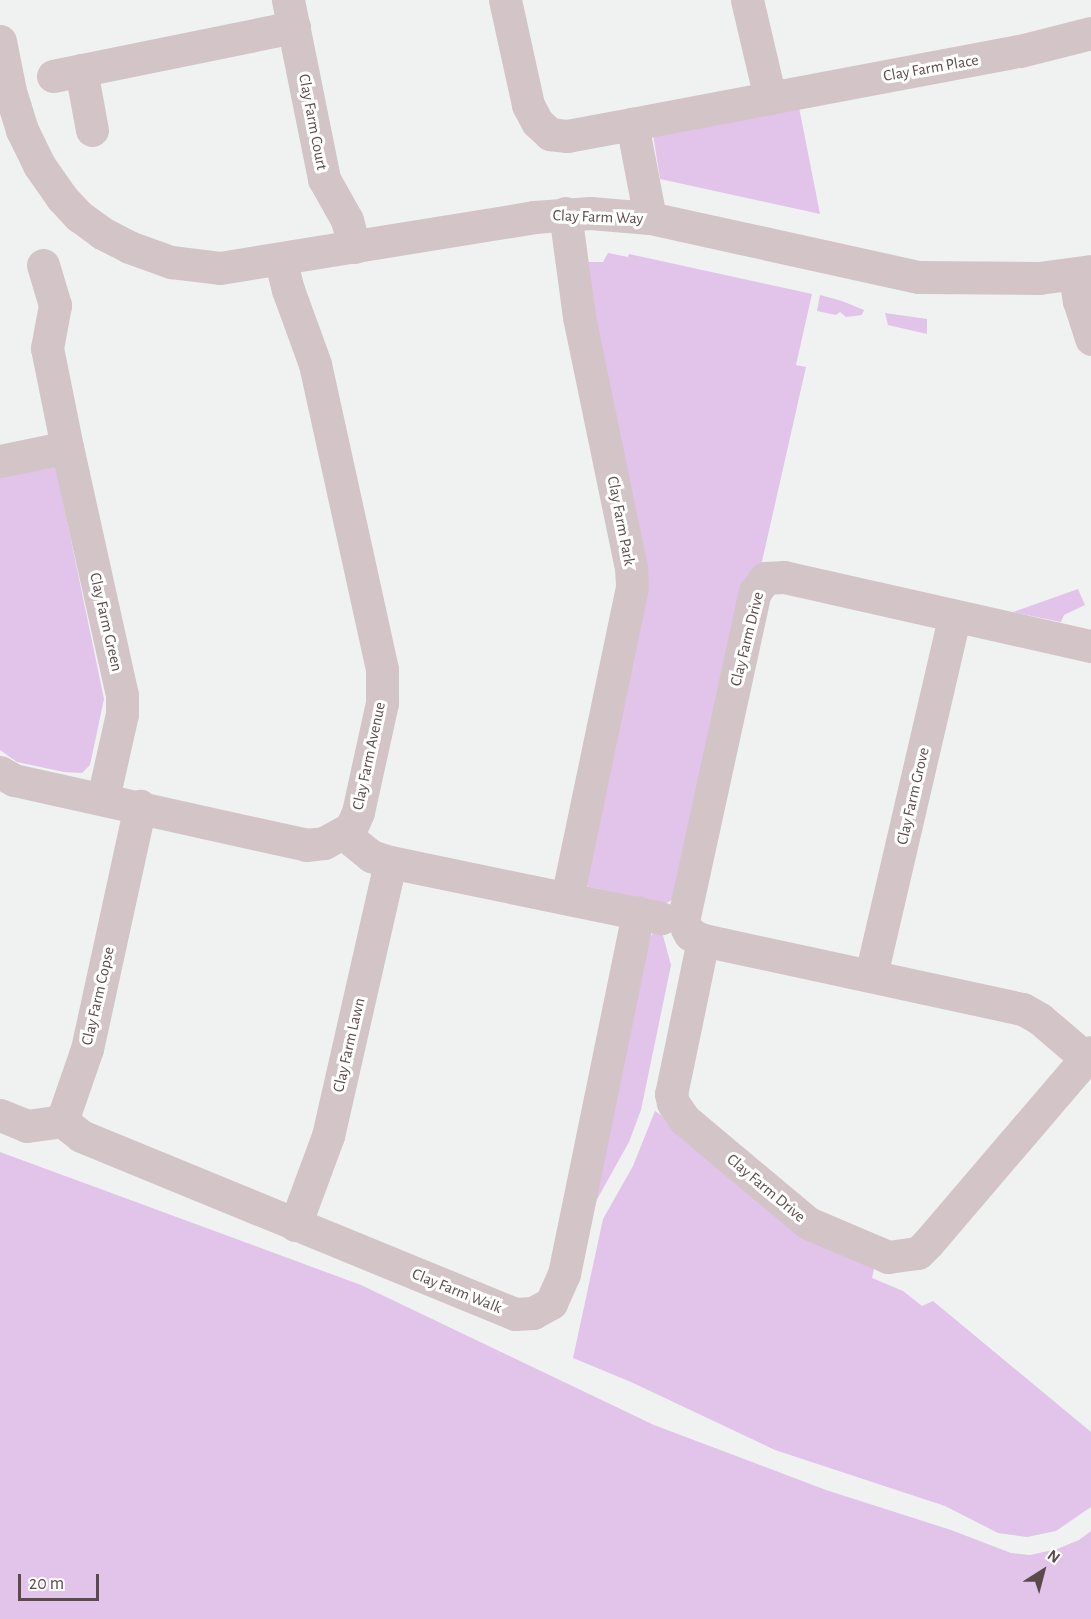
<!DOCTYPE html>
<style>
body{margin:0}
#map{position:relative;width:1091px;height:1619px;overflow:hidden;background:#f0f2f1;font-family:"Alegreya Sans",sans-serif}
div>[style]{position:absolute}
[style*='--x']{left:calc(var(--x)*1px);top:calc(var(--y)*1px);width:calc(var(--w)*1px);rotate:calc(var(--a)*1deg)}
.green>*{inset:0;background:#e2c3ea}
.minor>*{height:33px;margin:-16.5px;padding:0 16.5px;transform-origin:16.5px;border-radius:16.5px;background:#d3c5c7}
span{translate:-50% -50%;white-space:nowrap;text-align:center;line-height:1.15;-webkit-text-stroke:6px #fff;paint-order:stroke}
.street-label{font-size:16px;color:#5b4a4c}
.north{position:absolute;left:1013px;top:1541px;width:60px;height:60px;-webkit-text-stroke:4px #fff;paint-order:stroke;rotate:36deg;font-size:16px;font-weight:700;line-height:24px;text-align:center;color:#5b4a4c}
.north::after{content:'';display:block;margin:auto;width:21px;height:27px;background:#5b4a4c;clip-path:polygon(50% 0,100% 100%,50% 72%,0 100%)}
.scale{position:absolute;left:18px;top:1574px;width:81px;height:27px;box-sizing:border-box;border:3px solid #5b4a4c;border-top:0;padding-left:8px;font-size:18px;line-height:21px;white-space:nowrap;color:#5b4a4c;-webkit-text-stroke:4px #fff;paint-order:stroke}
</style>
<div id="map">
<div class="green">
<div style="clip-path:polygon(797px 97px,820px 214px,660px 179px,653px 134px)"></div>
<div style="clip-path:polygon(608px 253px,628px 257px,629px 254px,812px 294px,796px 365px,806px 367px,761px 566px,675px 898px,665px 904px,586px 886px,583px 880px,645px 592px,585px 262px,603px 262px)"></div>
<div style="clip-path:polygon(820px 295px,842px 301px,864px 310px,862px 315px,846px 317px,840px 312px,836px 315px,817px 311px)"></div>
<div style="clip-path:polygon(885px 313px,927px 319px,927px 334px,888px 325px)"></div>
<div style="clip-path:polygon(54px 458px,104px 699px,90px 765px,82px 773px,64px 772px,17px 762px,0 750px,0 470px)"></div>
<div style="clip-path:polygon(1078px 589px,1085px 605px,1064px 615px,1061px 622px,1013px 612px)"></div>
<div style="clip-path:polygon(654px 932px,662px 932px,671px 965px,641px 1110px,629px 1142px,590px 1212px,648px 940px)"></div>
<div style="clip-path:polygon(655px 1111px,875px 1265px,872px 1278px,903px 1291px,922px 1306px,933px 1301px,1091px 1432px,1091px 1507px,1056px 1531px,1027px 1537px,998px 1533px,945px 1506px,775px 1450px,631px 1382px,573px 1358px,603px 1219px,633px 1166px)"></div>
<div style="clip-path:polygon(0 1152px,361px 1285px,654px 1425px,826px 1490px,951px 1530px,1011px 1553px,1030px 1555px,1057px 1549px,1079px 1540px,1091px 1531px,1091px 1619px,0 1619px)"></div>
</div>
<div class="minor">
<div style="--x:288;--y:0;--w:183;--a:78.6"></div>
<div style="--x:324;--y:179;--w:47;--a:60.7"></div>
<div style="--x:347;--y:220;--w:28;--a:75"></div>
<div style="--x:505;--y:0;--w:107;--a:77.6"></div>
<div style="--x:528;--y:105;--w:19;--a:62"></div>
<div style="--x:537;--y:122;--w:18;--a:43"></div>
<div style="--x:550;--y:134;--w:17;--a:7"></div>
<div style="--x:567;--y:136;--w:66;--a:-10.5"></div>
<div style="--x:747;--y:0;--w:101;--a:76.8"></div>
<div style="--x:0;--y:41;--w:51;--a:78.7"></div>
<div style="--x:10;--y:91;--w:41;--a:72.9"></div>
<div style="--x:22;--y:130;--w:39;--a:64"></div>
<div style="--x:39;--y:165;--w:40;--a:55.1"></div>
<div style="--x:62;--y:198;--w:25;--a:47"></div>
<div style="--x:79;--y:216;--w:29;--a:36"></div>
<div style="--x:102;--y:233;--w:30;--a:27"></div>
<div style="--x:129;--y:247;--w:45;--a:19.7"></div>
<div style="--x:171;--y:262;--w:49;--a:7"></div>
<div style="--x:220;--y:268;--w:318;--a:-9.2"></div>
<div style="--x:534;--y:217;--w:56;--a:-4.1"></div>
<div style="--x:590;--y:213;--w:60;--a:4.8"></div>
<div style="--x:650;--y:218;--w:275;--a:12.4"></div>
<div style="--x:919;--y:277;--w:120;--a:0.5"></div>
<div style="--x:1039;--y:278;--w:52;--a:-7.7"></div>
<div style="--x:81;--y:70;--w:61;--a:79.6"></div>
<div style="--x:53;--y:76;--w:246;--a:-11.5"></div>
<div style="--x:565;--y:213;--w:105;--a:82.3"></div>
<div style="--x:579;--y:317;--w:255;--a:78.3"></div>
<div style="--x:631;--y:567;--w:20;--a:87"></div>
<div style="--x:632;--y:587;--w:317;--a:101.8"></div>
<div style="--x:650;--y:218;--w:96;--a:-100.8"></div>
<div style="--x:632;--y:124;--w:395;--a:-10.7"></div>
<div style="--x:1020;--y:51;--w:73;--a:-14.2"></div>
<div style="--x:43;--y:265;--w:42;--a:73.3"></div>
<div style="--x:55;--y:305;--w:44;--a:100.5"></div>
<div style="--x:47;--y:348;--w:101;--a:78.6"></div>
<div style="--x:67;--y:447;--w:254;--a:77.5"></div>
<div style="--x:122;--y:695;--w:19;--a:90"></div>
<div style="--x:122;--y:714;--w:86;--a:102.7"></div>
<div style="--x:1075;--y:274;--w:27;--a:82"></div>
<div style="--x:1079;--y:301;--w:40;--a:72"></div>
<div style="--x:0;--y:461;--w:68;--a:-11.8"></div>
<div style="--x:0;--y:772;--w:16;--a:30"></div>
<div style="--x:14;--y:780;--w:299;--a:12.5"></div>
<div style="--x:306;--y:845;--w:18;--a:-6"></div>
<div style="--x:324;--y:843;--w:31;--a:-29"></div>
<div style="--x:351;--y:828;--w:17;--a:-66"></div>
<div style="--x:358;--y:812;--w:112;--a:-77.6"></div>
<div style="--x:382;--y:703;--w:34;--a:-90"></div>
<div style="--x:382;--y:669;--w:312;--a:-102.4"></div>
<div style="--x:315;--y:364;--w:79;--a:-110"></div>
<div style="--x:288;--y:290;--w:32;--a:-104"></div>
<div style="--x:344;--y:834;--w:35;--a:39"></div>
<div style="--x:371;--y:856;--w:20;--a:18"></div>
<div style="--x:390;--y:862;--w:277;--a:11.7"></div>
<div style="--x:683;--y:921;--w:337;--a:-77.7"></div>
<div style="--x:755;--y:592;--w:17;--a:-54"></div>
<div style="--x:765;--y:578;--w:19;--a:-3"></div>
<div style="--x:784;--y:577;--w:315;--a:12.7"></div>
<div style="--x:687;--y:929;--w:6;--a:59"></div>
<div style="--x:690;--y:934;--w:14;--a:25"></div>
<div style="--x:703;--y:940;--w:327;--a:12.2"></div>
<div style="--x:1023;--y:1009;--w:20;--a:30"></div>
<div style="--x:1040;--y:1019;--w:60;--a:40.3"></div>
<div style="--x:703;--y:940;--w:157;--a:101.7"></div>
<div style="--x:671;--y:1094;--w:9;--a:77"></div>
<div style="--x:673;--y:1103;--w:21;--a:55"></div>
<div style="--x:685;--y:1120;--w:160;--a:39.9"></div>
<div style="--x:808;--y:1223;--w:87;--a:23"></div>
<div style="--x:888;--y:1257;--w:30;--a:-8"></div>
<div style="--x:918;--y:1253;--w:14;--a:-45"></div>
<div style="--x:928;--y:1243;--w:251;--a:-49.5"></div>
<div style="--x:871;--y:975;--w:367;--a:-76.9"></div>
<div style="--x:0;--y:1115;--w:29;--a:22"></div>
<div style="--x:27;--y:1126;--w:35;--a:-8"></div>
<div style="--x:62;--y:1121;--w:24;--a:38"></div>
<div style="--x:81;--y:1136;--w:469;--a:22.3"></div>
<div style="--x:515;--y:1314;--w:18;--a:-3"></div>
<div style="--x:533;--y:1313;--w:21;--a:-29"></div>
<div style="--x:551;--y:1303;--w:32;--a:-66"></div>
<div style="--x:564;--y:1274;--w:369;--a:-78.4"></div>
<div style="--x:62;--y:1121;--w:76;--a:-70.9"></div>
<div style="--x:87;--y:1049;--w:249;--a:-77.7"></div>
<div style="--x:295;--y:1225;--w:95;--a:-69.7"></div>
<div style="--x:328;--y:1136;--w:281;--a:-77.2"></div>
</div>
<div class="street-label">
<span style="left:931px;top:68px;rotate:-10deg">Clay Farm Place</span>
<span style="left:313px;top:122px;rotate:79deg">Clay Farm Court</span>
<span style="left:598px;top:217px;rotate:2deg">Clay Farm Way</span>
<span style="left:621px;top:521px;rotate:79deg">Clay Farm Park</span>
<span style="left:106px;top:622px;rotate:77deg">Clay Farm Green</span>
<span style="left:747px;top:639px;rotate:-76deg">Clay Farm Drive</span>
<span style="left:369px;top:756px;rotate:-78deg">Clay Farm Avenue</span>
<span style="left:913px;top:796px;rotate:-77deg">Clay Farm Grove</span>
<span style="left:98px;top:996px;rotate:-77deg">Clay Farm Copse</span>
<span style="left:349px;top:1045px;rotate:-77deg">Clay Farm Lawn</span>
<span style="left:766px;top:1188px;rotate:40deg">Clay Farm Drive</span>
<span style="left:457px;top:1291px;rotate:22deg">Clay Farm Walk</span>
</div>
<div class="north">N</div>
<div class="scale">20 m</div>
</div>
